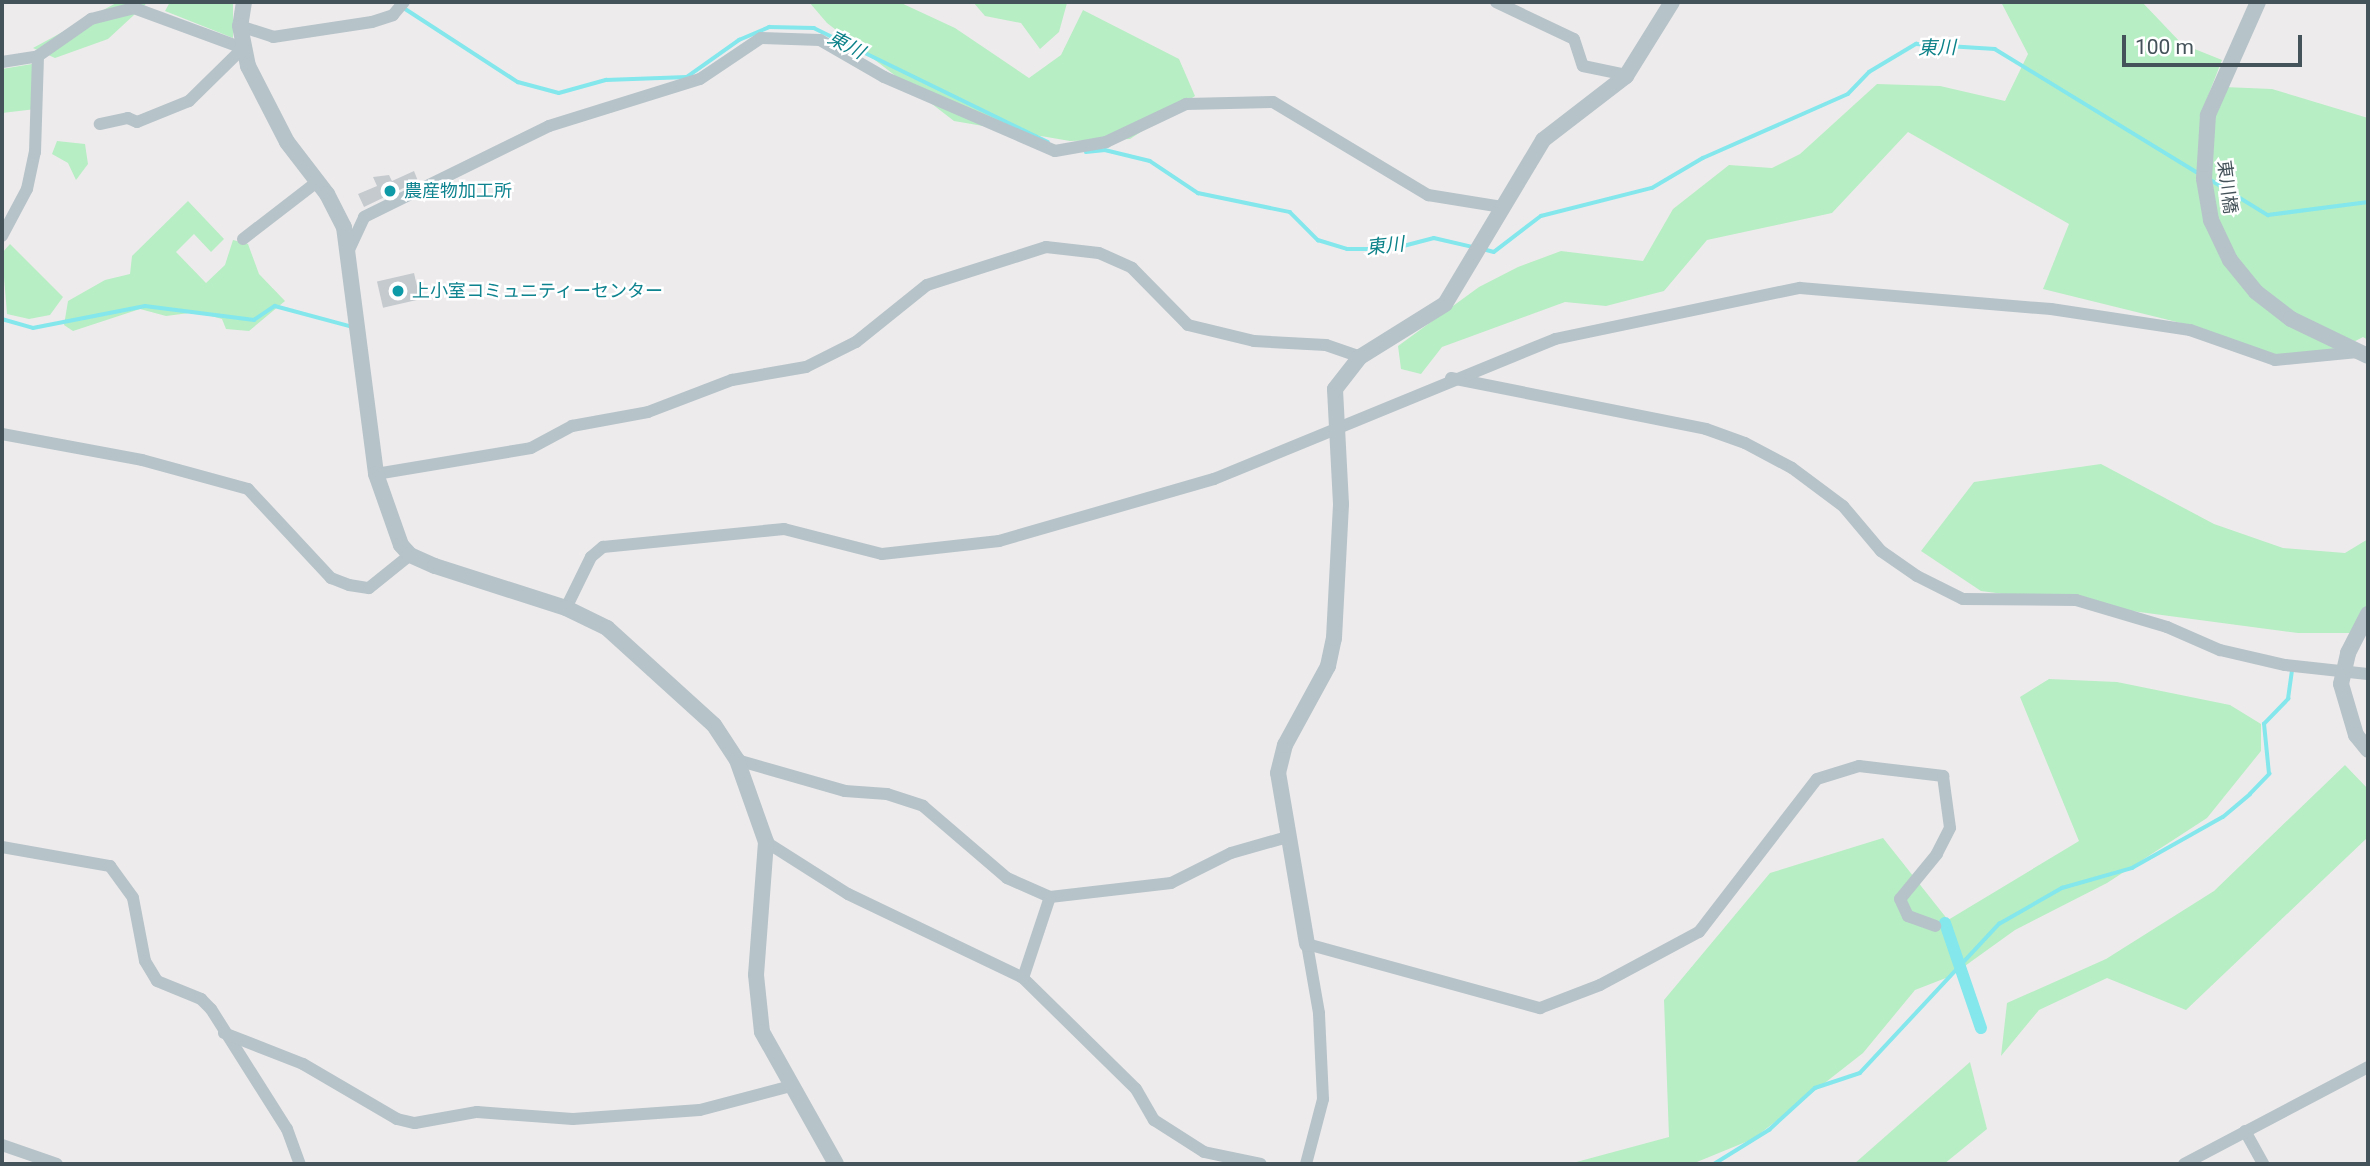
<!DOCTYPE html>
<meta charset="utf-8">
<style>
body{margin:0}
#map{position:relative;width:2370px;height:1166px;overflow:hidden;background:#eeebec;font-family:Roboto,"Noto Sans JP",sans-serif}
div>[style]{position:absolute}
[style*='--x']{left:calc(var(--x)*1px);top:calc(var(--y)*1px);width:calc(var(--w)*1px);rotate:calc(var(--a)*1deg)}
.green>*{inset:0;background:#b7eec4}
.stream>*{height:3.5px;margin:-1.75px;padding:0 1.75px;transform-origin:1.75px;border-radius:1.75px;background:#83e7ec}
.canal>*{height:12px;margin:-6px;padding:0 6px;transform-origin:6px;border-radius:6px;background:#83e7ec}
.building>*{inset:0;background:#c5cacf;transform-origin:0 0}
.minor>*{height:12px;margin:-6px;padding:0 6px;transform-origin:6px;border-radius:6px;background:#b6c3c9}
.tertiary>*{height:16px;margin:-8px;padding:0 8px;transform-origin:8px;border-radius:8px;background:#b6c3c9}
.tertiary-bridge>*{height:16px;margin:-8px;padding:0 8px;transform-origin:8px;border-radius:8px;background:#b6c3c9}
.dots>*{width:19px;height:19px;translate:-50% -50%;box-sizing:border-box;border:4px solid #fff;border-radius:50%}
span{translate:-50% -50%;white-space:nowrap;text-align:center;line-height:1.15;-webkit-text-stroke:5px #fff;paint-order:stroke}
.street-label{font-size:18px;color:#445259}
.culture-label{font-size:18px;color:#0d838f}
.left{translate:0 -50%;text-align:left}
.water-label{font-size:19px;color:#0b8188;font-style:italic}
.frame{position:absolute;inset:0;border:4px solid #445259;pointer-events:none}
.scale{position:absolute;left:2122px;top:35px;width:180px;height:32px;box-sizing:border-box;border:4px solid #445259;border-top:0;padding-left:9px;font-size:21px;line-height:24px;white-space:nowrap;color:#445259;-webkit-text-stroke:5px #fff;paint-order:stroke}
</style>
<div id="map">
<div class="green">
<div style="clip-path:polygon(118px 2px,148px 2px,108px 39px,55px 58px,33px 48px)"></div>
<div style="clip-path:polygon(170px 2px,233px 2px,233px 38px,165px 11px)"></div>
<div style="clip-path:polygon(809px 2px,899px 2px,955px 28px,1029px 78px,1061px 55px,1083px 10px,1179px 59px,1195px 96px,1130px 139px,1070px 141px,954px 121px,827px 23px)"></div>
<div style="clip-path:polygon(973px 2px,1065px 2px,1067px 3px,1059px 32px,1040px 49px,1021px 23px,985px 16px)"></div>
<div style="clip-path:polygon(2001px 2px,2142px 2px,2182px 44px,2222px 60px,2201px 114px,2224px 87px,2272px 89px,2368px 118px,2368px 340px,2363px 337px,2327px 356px,2276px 357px,2193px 326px,2043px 289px,2069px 224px,1908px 132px,1832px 213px,1707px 240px,1664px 291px,1606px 306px,1565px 302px,1442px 347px,1421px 374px,1401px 369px,1398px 346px,1479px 287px,1518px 267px,1561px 251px,1643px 261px,1673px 209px,1729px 165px,1772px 168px,1800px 154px,1877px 84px,1940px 86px,2005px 101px,2028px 54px)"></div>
<div style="clip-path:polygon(32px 64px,36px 109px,2px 113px,2px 69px)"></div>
<div style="clip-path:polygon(57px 141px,85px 144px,88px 164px,76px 180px,68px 163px,52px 154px)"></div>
<div style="clip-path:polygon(188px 201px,224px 239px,211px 252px,194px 234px,176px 252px,206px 283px,225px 265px,233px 240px,248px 244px,259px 274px,285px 301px,249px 331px,226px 329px,222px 319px,197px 312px,166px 316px,140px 309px,73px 331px,64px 325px,68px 301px,105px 280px,130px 274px,132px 256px)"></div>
<div style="clip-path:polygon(10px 244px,63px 297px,50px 315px,29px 319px,7px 314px,2px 253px)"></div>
<div style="clip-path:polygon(2101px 464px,2214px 524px,2283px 548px,2345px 553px,2368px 539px,2368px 633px,2298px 633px,1981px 591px,1921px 551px,1974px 482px)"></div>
<div style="clip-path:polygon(2049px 679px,2117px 682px,2230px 705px,2261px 724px,2261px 751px,2207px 818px,2107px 883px,2015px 930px,1951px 976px,1915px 990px,1863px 1053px,1753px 1139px,1692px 1164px,1569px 1164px,1669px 1137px,1664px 1000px,1770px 873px,1883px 838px,1948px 920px,2079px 841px,2020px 697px)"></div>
<div style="clip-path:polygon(2345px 765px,2368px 789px,2367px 838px,2186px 1010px,2107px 978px,2039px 1010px,2001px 1056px,2007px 1003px,2106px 959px,2214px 891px)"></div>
<div style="clip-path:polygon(1970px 1062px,1987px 1129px,1944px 1164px,1854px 1164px)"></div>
</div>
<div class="stream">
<div style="--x:404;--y:8;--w:136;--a:33"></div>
<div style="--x:518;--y:82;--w:42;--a:15"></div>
<div style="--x:559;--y:93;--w:49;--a:-15.5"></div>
<div style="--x:606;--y:80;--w:81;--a:-2.1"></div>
<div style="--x:687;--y:77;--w:64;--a:-35.4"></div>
<div style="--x:739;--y:40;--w:33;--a:-23"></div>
<div style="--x:769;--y:27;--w:45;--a:1.3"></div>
<div style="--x:814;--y:28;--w:260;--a:26"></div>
<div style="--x:1086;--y:152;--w:19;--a:-6"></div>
<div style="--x:1105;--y:150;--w:46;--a:13.7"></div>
<div style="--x:1150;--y:161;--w:58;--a:33.7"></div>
<div style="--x:1198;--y:193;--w:94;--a:11.7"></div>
<div style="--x:1290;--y:212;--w:40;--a:45"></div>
<div style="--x:1318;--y:240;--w:30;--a:17"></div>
<div style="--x:1347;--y:249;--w:45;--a:0"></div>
<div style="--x:1392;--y:249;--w:43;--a:-14.7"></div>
<div style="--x:1434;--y:238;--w:39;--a:13"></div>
<div style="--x:2211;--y:180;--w:67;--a:31.6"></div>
<div style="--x:2268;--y:215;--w:101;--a:-7.4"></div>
<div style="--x:1483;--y:249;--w:11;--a:15"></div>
<div style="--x:1494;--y:252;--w:59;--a:-37.5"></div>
<div style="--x:1541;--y:216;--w:114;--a:-14.2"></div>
<div style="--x:1652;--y:188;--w:59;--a:-30.5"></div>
<div style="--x:1703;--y:158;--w:158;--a:-23.8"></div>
<div style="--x:1848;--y:94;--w:30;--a:-46"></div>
<div style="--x:1869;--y:72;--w:55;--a:-30.8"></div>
<div style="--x:1916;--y:44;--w:79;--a:3.6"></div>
<div style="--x:1995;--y:49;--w:238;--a:31.4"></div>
<div style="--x:2;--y:319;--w:32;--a:16"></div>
<div style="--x:33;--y:328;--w:114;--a:-11.1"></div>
<div style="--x:145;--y:306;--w:110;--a:7.3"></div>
<div style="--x:254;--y:320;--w:25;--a:-34"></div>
<div style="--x:275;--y:306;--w:77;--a:15.1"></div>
<div style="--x:1714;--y:1164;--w:65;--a:-31.7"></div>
<div style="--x:1769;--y:1130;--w:62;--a:-42.4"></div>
<div style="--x:1815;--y:1088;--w:47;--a:-18.4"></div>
<div style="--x:1860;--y:1073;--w:204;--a:-47"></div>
<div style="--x:1999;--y:924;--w:73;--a:-29.7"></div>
<div style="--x:2062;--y:888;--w:73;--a:-15.9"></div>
<div style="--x:2132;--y:868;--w:104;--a:-29.3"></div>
<div style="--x:2223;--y:817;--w:35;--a:-40"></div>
<div style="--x:2250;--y:794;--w:28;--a:-46"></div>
<div style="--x:2269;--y:774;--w:50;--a:-95.7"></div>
<div style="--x:2264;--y:724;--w:35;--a:-46"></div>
<div style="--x:2288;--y:699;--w:28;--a:-82"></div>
</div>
<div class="canal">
<div style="--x:1945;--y:923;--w:111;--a:71.1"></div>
</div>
<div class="building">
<div style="clip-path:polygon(414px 171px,418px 181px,364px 207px,358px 194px,377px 186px,373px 177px,389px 175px,392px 181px)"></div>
<div style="left:414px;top:273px;width:27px;height:38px;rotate:77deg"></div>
</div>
<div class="minor">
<div style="--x:1496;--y:2;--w:86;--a:25.4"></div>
<div style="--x:1574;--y:39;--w:28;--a:72"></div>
<div style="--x:1583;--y:66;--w:45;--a:11.6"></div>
<div style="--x:240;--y:26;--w:35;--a:18"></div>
<div style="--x:273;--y:37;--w:100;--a:-8.6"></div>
<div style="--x:372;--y:22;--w:22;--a:-18"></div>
<div style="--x:393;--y:15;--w:17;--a:-50"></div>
<div style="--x:2;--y:62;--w:36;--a:-9"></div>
<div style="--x:38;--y:56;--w:65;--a:-34.9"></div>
<div style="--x:91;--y:19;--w:44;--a:-14.3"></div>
<div style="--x:134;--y:8;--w:116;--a:20.2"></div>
<div style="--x:243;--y:48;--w:76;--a:135.5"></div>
<div style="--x:189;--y:101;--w:56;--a:158"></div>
<div style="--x:137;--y:122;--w:10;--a:-156"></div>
<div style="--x:128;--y:118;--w:29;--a:168"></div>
<div style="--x:2;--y:236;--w:53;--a:-62"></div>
<div style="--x:27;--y:189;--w:38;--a:-78"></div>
<div style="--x:35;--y:152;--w:96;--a:-88.2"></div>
<div style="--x:243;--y:239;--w:95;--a:-37.7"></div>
<div style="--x:348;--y:252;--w:38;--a:-65"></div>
<div style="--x:364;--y:217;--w:206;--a:-26.2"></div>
<div style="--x:549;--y:126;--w:158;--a:-17.3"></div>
<div style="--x:700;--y:79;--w:73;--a:-33.9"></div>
<div style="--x:761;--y:38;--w:59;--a:1.9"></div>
<div style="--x:820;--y:40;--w:74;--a:30"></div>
<div style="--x:884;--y:77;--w:186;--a:23.4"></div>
<div style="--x:1055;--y:151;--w:52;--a:-10"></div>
<div style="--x:1106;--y:142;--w:89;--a:-25.4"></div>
<div style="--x:1186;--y:104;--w:87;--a:-1.3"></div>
<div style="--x:1273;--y:102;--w:181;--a:31"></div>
<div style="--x:1428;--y:195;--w:75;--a:9.2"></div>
<div style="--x:1451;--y:378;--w:260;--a:11.3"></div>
<div style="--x:1706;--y:429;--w:41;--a:19.7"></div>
<div style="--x:1745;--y:443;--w:53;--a:28"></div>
<div style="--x:1792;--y:468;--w:64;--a:36.7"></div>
<div style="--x:1843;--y:506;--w:59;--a:49.8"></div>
<div style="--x:1881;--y:551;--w:44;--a:34.8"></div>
<div style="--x:1917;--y:576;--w:51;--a:26.6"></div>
<div style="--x:1963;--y:599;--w:113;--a:0.5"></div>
<div style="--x:2076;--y:600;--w:95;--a:16.5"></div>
<div style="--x:2167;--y:627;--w:58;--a:23.5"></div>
<div style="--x:2220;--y:650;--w:67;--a:13"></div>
<div style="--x:2285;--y:665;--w:83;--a:6.2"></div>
<div style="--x:2;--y:434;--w:142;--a:10.5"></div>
<div style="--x:142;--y:460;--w:110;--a:15.3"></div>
<div style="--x:248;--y:489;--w:122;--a:47"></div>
<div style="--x:331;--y:578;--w:19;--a:21"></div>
<div style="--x:349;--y:585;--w:20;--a:9"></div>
<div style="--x:369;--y:588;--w:53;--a:-38.8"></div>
<div style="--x:376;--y:474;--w:157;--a:-9.5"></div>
<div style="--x:531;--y:448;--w:47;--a:-28.2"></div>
<div style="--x:572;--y:426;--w:77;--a:-10.4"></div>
<div style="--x:648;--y:412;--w:90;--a:-20.9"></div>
<div style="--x:732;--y:380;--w:75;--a:-10"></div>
<div style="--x:806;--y:367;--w:56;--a:-26.6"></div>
<div style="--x:856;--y:342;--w:91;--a:-38.8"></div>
<div style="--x:927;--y:285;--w:125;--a:-17.7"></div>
<div style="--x:1046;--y:247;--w:53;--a:6.5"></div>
<div style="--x:1099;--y:253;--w:36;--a:24"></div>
<div style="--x:1132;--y:268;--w:80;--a:45.5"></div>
<div style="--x:1188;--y:325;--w:68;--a:13.6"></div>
<div style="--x:1254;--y:341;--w:72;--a:3.2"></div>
<div style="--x:1326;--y:345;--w:36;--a:19"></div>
<div style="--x:566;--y:608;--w:57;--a:-63.9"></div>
<div style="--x:591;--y:557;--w:16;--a:-40"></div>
<div style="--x:603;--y:547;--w:182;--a:-5.7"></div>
<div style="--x:784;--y:529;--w:101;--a:14.3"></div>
<div style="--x:882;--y:554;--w:118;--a:-6.3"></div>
<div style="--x:999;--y:541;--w:224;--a:-16.1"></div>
<div style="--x:1214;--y:479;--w:369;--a:-22.3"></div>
<div style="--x:1555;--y:339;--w:250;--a:-11.8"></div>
<div style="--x:1800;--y:288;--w:252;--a:4.8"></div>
<div style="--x:2051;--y:309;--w:141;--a:8.6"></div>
<div style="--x:2190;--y:330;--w:90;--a:19.4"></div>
<div style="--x:2275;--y:360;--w:83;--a:-5.5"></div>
<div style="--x:737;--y:760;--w:112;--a:16"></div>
<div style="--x:845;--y:791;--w:42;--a:4.1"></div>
<div style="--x:887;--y:794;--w:38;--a:18"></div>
<div style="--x:923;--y:806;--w:111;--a:40.6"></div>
<div style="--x:1007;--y:878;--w:47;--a:23.8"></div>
<div style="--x:1050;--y:897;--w:122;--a:-6.6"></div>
<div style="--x:1171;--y:883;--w:67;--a:-26.6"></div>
<div style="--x:1231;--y:853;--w:58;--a:-15.9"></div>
<div style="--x:766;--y:842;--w:97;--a:32.4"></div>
<div style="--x:848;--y:894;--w:194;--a:25.6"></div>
<div style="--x:1023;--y:978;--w:158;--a:44.5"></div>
<div style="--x:1136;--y:1089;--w:36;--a:60"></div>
<div style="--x:1154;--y:1120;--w:59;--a:32.6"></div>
<div style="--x:1204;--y:1152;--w:58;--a:11.9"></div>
<div style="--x:2;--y:847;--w:110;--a:10"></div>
<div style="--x:110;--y:866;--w:39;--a:54"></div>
<div style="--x:133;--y:898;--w:64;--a:79.2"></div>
<div style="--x:145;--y:961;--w:23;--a:59"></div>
<div style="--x:157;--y:981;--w:48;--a:22.2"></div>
<div style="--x:201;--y:999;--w:14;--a:45"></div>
<div style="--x:211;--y:1009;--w:142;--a:57.7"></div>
<div style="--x:287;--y:1129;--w:37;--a:70"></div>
<div style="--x:1023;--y:978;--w:85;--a:-71.6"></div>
<div style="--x:224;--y:1033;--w:85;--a:21.4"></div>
<div style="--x:303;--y:1064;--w:109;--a:30.3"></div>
<div style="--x:397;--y:1119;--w:18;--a:13"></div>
<div style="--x:415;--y:1123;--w:63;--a:-10.1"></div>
<div style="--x:477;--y:1112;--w:96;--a:4.2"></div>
<div style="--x:573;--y:1119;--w:127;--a:-4.1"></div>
<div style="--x:700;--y:1110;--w:94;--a:-14.8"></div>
<div style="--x:2245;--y:1131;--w:38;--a:61"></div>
<div style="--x:2;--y:1145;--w:58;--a:19.1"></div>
<div style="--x:1306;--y:1164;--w:67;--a:-75.3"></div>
<div style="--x:1323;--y:1099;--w:86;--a:-92.7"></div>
<div style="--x:1319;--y:1013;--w:70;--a:-99.9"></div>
<div style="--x:1307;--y:944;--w:242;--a:15.4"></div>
<div style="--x:1540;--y:1008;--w:64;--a:-21"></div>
<div style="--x:1600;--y:985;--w:112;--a:-28.2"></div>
<div style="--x:1699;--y:932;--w:193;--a:-52.4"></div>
<div style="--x:1817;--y:779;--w:44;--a:-17.2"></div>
<div style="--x:1859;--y:766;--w:85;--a:6.8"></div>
<div style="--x:1943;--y:776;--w:52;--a:82.3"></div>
<div style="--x:1950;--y:828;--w:29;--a:117"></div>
<div style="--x:1937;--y:854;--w:58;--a:129.4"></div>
<div style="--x:1900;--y:899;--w:19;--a:65"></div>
<div style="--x:1908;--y:916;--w:29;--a:20"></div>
<div style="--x:2184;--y:1164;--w:208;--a:-27.8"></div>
</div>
<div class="tertiary">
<div style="--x:244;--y:2;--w:24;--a:99"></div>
<div style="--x:240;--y:26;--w:41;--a:78.7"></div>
<div style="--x:248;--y:66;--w:85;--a:62.8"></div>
<div style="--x:287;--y:142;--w:66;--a:52.4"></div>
<div style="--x:327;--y:194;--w:37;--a:63"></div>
<div style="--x:344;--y:227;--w:249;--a:82.6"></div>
<div style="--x:376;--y:474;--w:75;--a:70.6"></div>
<div style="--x:401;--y:545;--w:13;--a:48"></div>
<div style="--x:410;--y:555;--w:27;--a:24"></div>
<div style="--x:435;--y:566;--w:138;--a:17.8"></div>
<div style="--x:566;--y:608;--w:46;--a:26"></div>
<div style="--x:607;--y:628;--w:144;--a:42.2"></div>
<div style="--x:714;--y:725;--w:42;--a:56.7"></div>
<div style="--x:737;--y:760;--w:87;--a:70.5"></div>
<div style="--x:766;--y:842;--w:133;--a:94.3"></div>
<div style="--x:756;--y:975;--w:57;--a:84"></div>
<div style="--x:762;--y:1032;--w:151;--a:60.7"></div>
<div style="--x:2258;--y:2;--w:124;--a:113.9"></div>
<div style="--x:2208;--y:115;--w:64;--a:93.6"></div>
<div style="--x:2204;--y:179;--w:42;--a:80.3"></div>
<div style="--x:2211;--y:220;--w:44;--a:64.6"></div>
<div style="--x:2230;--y:260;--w:41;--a:50.9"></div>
<div style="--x:2256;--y:292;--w:44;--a:37.6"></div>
<div style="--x:2291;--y:319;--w:85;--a:25.7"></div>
<div style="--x:2348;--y:653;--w:44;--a:-62.9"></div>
<div style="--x:2341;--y:684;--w:53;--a:73.6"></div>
<div style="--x:2356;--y:735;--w:19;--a:51"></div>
<div style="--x:1307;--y:944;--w:173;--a:-99.6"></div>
<div style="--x:1278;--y:773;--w:29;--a:-76"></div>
<div style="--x:1285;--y:745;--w:90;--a:-61.4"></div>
<div style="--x:1328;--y:666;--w:29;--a:-78"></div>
<div style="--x:1334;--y:638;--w:134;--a:-87"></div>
<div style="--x:1341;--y:504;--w:115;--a:-93"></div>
<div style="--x:1335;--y:389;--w:41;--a:-52"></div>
<div style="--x:1360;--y:357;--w:100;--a:-31.9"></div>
<div style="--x:1445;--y:304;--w:191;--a:-59.1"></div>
<div style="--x:1543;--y:140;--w:105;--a:-37.6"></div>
<div style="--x:1626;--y:76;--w:87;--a:-58.1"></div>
</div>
<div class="tertiary-bridge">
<div style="--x:2341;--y:684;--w:32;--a:-77"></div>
</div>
<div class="dots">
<div style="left:390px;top:191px;background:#0f9aa8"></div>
<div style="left:398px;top:291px;background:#0f9aa8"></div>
</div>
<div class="street-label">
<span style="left:2227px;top:187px;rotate:83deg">東川橋</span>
</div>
<div class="culture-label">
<span class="left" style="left:404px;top:191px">農産物加工所</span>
<span class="left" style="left:412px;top:291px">上小室コミュニティーセンター</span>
</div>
<div class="water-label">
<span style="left:846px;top:45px;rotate:28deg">東川</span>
<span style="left:1937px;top:48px;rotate:-1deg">東川</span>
<span style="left:1385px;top:246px;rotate:-6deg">東川</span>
</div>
<div class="frame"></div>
<div class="scale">100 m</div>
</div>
